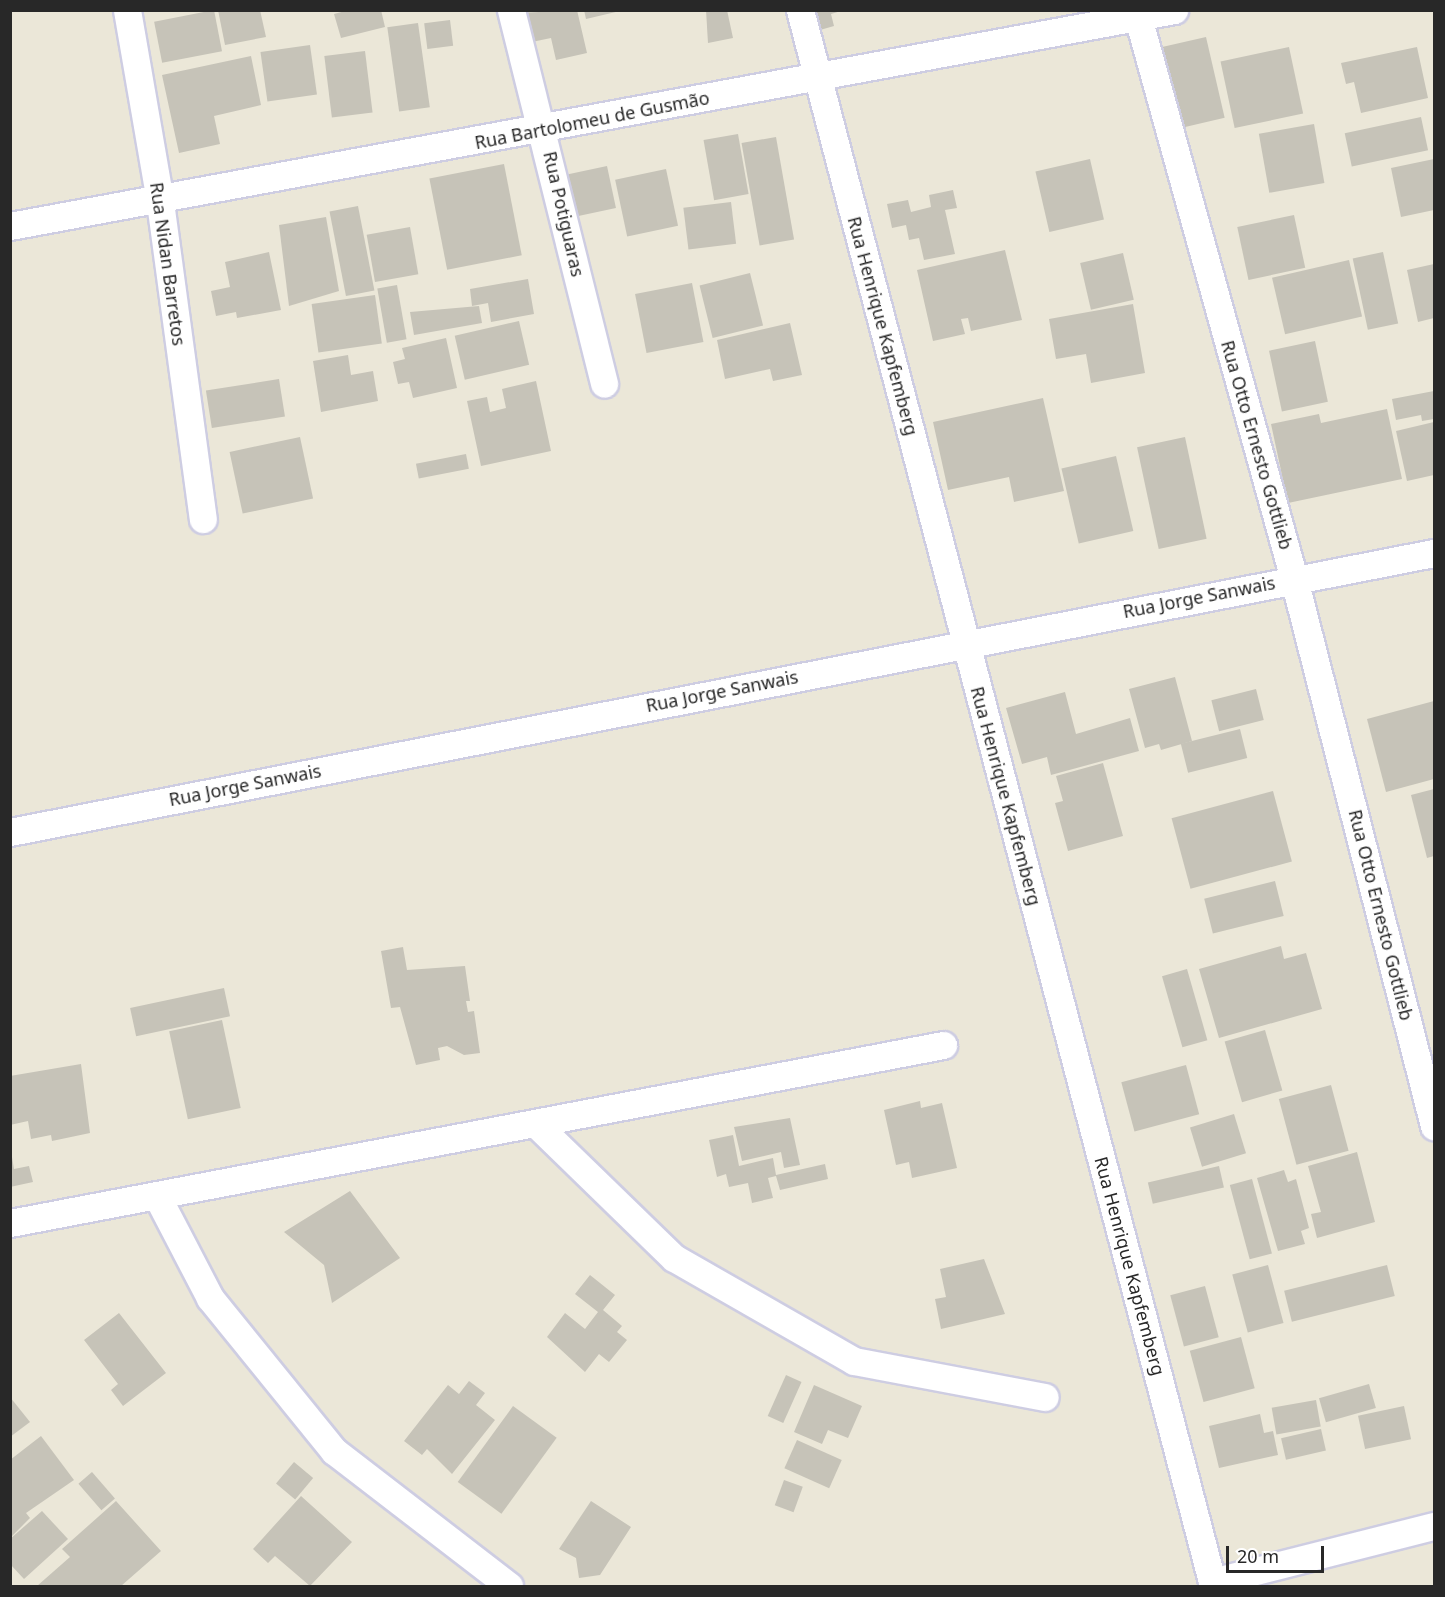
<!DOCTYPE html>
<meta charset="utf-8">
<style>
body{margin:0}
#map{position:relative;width:1445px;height:1597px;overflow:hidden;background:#ebe7d8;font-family:"Noto Sans",sans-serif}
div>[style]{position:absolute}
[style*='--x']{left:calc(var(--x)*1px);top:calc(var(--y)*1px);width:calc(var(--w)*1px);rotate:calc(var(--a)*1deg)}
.building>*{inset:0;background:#c6c3b8;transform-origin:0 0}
.roads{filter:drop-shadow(2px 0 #cecde2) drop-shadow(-2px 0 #cecde2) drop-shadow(0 2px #cecde2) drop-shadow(0 -2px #cecde2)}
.minor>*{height:27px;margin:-13.5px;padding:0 13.5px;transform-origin:13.5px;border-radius:13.5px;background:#fff}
span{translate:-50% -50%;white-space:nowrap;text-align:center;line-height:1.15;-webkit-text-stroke:4.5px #fff;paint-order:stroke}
.street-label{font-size:18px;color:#282828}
.frame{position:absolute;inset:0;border:12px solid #282828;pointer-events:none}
.scale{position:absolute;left:1226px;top:1546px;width:98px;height:27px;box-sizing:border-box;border:3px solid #282828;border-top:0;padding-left:8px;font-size:18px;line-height:21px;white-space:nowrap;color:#282828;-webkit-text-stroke:4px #fff;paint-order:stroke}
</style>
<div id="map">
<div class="building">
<div style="left:214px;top:10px;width:42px;height:61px;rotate:79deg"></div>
<div style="clip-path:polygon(218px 10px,260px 10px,266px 37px,225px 45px)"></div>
<div style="clip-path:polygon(349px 10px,381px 10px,385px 27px,341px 38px,334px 14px)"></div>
<div style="clip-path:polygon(577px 10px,587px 53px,556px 60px,551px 38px,527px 43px,520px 13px)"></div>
<div style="clip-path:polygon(584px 10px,620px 10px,620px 11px,586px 19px)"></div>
<div style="clip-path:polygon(706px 10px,727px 10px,733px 38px,708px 43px)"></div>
<div style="clip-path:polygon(816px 10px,841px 10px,841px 11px,831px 14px,834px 26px,820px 30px)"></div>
<div style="left:450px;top:20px;width:26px;height:26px;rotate:83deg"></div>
<div style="left:418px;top:23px;width:85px;height:31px;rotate:82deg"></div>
<div style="left:1206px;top:37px;width:83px;height:45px;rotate:77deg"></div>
<div style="left:310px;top:45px;width:50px;height:50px;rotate:82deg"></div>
<div style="left:1289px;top:47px;width:68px;height:70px;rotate:78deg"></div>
<div style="clip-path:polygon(1417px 47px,1428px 98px,1361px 113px,1354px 82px,1346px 84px,1341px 63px)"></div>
<div style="left:365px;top:51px;width:62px;height:41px;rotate:83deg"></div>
<div style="clip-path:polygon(251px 56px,261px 105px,214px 116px,220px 144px,179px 153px,162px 75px)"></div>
<div style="left:1421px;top:117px;width:34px;height:78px;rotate:78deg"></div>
<div style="left:1314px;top:124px;width:60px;height:56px;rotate:80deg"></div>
<div style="left:738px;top:134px;width:61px;height:35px;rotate:80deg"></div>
<div style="left:776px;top:137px;width:104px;height:35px;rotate:80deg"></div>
<div style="left:1090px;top:159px;width:62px;height:56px;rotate:77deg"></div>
<div style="clip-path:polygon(1434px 159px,1434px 210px,1401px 217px,1391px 168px)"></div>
<div style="left:504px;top:164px;width:93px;height:76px;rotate:79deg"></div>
<div style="left:607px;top:166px;width:43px;height:42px;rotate:78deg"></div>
<div style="left:666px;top:169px;width:58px;height:52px;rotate:78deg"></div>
<div style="clip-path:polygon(953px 190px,957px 208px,945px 210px,955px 254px,924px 260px,919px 238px,909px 240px,906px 225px,892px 228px,887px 204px,908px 200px,911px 212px,931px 207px,929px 195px)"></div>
<div style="left:731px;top:202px;width:42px;height:48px;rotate:83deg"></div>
<div style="left:358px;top:206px;width:86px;height:29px;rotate:79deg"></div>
<div style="left:1294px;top:215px;width:54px;height:58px;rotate:78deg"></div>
<div style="clip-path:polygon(326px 217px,339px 291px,289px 306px,279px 225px)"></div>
<div style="left:410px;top:227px;width:48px;height:44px;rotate:80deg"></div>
<div style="clip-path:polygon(1005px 250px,1022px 320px,971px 331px,968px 318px,961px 319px,965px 334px,933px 341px,917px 270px)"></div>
<div style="clip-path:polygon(269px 252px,281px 310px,237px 318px,236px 312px,216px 316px,211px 291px,230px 287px,225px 262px)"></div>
<div style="left:1383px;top:252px;width:73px;height:31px;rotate:78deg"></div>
<div style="left:1123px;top:253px;width:48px;height:44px;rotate:77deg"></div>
<div style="left:1349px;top:260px;width:58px;height:79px;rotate:77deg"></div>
<div style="clip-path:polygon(1434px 264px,1434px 318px,1418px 322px,1407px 270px)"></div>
<div style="left:750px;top:273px;width:54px;height:52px;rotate:76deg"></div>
<div style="clip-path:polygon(528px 279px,534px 314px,491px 322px,488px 303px,472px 306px,470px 289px)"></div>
<div style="left:692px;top:283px;width:60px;height:58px;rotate:79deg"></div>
<div style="left:397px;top:285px;width:55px;height:20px;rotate:80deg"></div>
<div style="left:375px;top:295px;width:49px;height:64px;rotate:82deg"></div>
<div style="clip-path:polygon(1133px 304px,1145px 373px,1091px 383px,1086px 354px,1056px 359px,1049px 319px)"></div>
<div style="clip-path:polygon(479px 306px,482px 323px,414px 335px,410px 312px)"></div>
<div style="left:519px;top:321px;width:45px;height:66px;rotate:77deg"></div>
<div style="clip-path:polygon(790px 323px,802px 375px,773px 381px,770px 369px,725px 379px,717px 340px)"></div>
<div style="clip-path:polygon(446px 338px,457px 388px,413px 398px,409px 382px,398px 384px,393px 362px,405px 359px,402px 348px)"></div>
<div style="left:1315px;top:341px;width:62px;height:47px;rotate:78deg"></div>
<div style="clip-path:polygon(348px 355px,351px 375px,373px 371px,378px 401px,321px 412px,313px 361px)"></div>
<div style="left:279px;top:379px;width:38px;height:74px;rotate:81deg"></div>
<div style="clip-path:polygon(536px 381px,551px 451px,481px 466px,467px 401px,487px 397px,490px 412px,506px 408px,502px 389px)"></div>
<div style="clip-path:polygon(1434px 391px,1434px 419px,1422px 421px,1421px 415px,1396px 420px,1392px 399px)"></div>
<div style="clip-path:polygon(1043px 398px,1064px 491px,1014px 502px,1009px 477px,948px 490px,933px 422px)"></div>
<div style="clip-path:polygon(1387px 409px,1402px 479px,1288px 503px,1271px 424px,1319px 414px,1321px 423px)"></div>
<div style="clip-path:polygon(1434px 422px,1434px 475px,1407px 481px,1396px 431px)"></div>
<div style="left:300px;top:437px;width:63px;height:72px;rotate:78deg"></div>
<div style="left:1185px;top:437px;width:104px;height:49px;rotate:78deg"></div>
<div style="left:466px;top:454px;width:15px;height:51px;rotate:79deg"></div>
<div style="left:1116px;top:456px;width:77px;height:56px;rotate:77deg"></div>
<div style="clip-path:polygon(1175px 677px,1192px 741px,1161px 750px,1159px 744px,1145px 748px,1129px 689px)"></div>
<div style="left:1256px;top:689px;width:32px;height:46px;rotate:76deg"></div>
<div style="clip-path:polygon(1065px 692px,1076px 734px,1130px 718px,1139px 751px,1051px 775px,1047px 757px,1022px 764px,1006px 708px)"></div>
<div style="clip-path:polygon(1434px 701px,1434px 779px,1386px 792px,1367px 719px)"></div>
<div style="left:1240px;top:729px;width:30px;height:61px;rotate:76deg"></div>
<div style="clip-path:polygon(1103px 763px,1123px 836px,1068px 851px,1055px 803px,1063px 801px,1056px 776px)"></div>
<div style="clip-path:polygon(1434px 789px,1434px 856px,1427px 858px,1411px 795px)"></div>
<div style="left:1273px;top:791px;width:73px;height:105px;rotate:75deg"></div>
<div style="left:1275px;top:881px;width:36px;height:73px;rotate:76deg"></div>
<div style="clip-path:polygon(1281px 946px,1284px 959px,1306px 953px,1322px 1009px,1219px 1038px,1199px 969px)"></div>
<div style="clip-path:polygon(403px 947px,407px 970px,465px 966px,470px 1001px,466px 1001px,468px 1012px,474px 1011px,480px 1053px,464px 1055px,447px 1046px,438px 1048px,440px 1060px,416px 1065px,400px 1007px,391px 1008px,381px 951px)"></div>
<div style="left:1187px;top:969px;width:74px;height:26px;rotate:74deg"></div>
<div style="left:224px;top:988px;width:29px;height:96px;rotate:78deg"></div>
<div style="left:222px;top:1020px;width:90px;height:54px;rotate:78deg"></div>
<div style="left:1265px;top:1030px;width:63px;height:42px;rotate:74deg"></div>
<div style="clip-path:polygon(81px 1064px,90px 1133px,52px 1141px,51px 1135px,31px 1139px,28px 1121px,10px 1125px,10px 1076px)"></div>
<div style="left:1186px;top:1065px;width:51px;height:67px;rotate:75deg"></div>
<div style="left:1331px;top:1085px;width:68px;height:54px;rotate:75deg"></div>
<div style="clip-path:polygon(920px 1101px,921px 1108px,942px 1103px,957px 1168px,912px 1178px,909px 1162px,896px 1165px,884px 1110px)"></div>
<div style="left:1234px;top:1114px;width:41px;height:46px;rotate:73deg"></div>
<div style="clip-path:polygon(790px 1118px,800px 1165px,784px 1168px,781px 1152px,742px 1161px,734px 1127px)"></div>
<div style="clip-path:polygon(733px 1135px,739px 1166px,773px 1158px,776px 1175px,825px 1164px,828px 1179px,780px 1190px,776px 1176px,768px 1178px,773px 1198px,752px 1203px,748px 1183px,729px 1187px,726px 1174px,717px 1177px,709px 1140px)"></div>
<div style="clip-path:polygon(1357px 1152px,1375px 1222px,1317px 1238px,1311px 1214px,1321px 1212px,1308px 1166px)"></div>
<div style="clip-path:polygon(12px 1157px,14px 1169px,29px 1166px,33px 1182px,10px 1187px)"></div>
<div style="left:1219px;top:1166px;width:22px;height:73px;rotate:77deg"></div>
<div style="clip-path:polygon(1284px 1170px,1288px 1182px,1296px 1179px,1309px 1228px,1301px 1231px,1305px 1244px,1278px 1251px,1257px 1178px)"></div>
<div style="left:1252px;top:1179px;width:77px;height:23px;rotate:75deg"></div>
<div style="clip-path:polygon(350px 1191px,400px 1258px,332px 1303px,324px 1265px,284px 1232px)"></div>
<div style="clip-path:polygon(984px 1259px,1005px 1314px,941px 1329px,935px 1299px,946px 1297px,940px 1269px)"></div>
<div style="left:1268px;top:1265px;width:60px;height:37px;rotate:75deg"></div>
<div style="left:1387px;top:1265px;width:32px;height:106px;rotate:76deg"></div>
<div style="clip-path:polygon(590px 1275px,615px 1295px,603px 1310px,622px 1326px,617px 1332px,627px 1340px,609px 1362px,599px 1354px,585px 1372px,547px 1337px,565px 1313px,585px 1329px,598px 1312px,575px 1294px)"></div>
<div style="left:1205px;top:1286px;width:53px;height:36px;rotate:75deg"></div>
<div style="clip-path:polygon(119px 1313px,166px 1373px,123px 1406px,111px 1390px,118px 1384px,84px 1340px)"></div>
<div style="left:1241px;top:1337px;width:53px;height:53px;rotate:75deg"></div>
<div style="left:786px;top:1375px;width:17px;height:45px;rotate:24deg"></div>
<div style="clip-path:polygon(469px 1381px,485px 1393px,476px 1405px,495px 1420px,452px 1474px,427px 1449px,422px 1455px,404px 1441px,448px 1385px,459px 1394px)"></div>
<div style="left:1369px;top:1384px;width:25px;height:52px;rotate:74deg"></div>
<div style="clip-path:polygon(814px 1385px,862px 1406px,848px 1438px,828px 1430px,822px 1444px,794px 1432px)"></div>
<div style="clip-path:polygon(10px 1397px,30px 1422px,10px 1437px)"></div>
<div style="left:1316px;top:1400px;width:27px;height:45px;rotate:80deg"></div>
<div style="left:513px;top:1406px;width:54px;height:94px;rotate:36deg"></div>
<div style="left:1404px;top:1406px;width:34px;height:47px;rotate:78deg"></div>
<div style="clip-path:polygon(1260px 1414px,1264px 1433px,1273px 1431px,1278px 1455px,1219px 1468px,1209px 1426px)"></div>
<div style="left:1321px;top:1429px;width:22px;height:41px;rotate:77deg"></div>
<div style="clip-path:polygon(41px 1436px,74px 1480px,26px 1513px,30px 1518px,10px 1538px,10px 1460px)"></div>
<div style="left:797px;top:1440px;width:49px;height:31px;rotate:24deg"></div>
<div style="left:294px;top:1462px;width:25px;height:28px;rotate:40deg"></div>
<div style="left:92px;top:1472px;width:35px;height:18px;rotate:49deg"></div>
<div style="left:784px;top:1480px;width:20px;height:27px;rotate:20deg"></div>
<div style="clip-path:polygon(301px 1496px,352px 1542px,310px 1586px,275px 1556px,268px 1563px,253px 1549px)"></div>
<div style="clip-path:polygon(116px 1501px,161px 1551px,121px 1586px,37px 1586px,70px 1557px,62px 1549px)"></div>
<div style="clip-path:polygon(591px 1501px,631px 1527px,600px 1575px,579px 1578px,576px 1558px,559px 1549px)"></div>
<div style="clip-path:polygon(42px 1511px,68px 1539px,24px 1579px,10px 1564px,10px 1539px)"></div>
</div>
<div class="roads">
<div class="minor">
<div style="--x:127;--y:10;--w:195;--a:80.2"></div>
<div style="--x:160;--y:202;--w:320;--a:82.3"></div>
<div style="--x:511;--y:10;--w:385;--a:76"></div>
<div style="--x:800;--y:10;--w:1625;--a:75.31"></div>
<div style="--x:1212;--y:1582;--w:229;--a:-14.2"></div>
<div style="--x:1136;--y:10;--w:591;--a:74.48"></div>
<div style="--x:1294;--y:579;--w:565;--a:75.64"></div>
<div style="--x:10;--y:226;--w:1184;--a:-10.51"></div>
<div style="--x:10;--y:832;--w:1451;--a:-11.09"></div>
<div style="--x:536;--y:1124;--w:192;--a:44.2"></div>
<div style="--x:674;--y:1258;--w:207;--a:29.8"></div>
<div style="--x:854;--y:1361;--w:194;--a:10.7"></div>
<div style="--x:157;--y:1196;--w:115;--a:62.5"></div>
<div style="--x:210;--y:1298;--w:197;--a:51"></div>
<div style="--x:334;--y:1451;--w:221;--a:37.6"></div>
<div style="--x:10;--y:1223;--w:950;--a:-10.8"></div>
</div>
</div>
<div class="street-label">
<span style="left:592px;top:120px;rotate:-11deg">Rua Bartolomeu de Gusmão</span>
<span style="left:564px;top:214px;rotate:77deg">Rua Potiguaras</span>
<span style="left:168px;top:264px;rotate:82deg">Rua Nidan Barretos</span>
<span style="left:883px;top:326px;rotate:75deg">Rua Henrique Kapfemberg</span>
<span style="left:1257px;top:445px;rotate:74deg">Rua Otto Ernesto Gottlieb</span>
<span style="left:1199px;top:597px;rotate:-11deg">Rua Jorge Sanwais</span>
<span style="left:722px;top:691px;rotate:-11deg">Rua Jorge Sanwais</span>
<span style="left:245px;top:785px;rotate:-11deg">Rua Jorge Sanwais</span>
<span style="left:1006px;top:796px;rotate:75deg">Rua Henrique Kapfemberg</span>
<span style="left:1381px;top:915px;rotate:76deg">Rua Otto Ernesto Gottlieb</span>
<span style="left:1130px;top:1266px;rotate:75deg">Rua Henrique Kapfemberg</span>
</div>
<div class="frame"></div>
<div class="scale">20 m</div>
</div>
